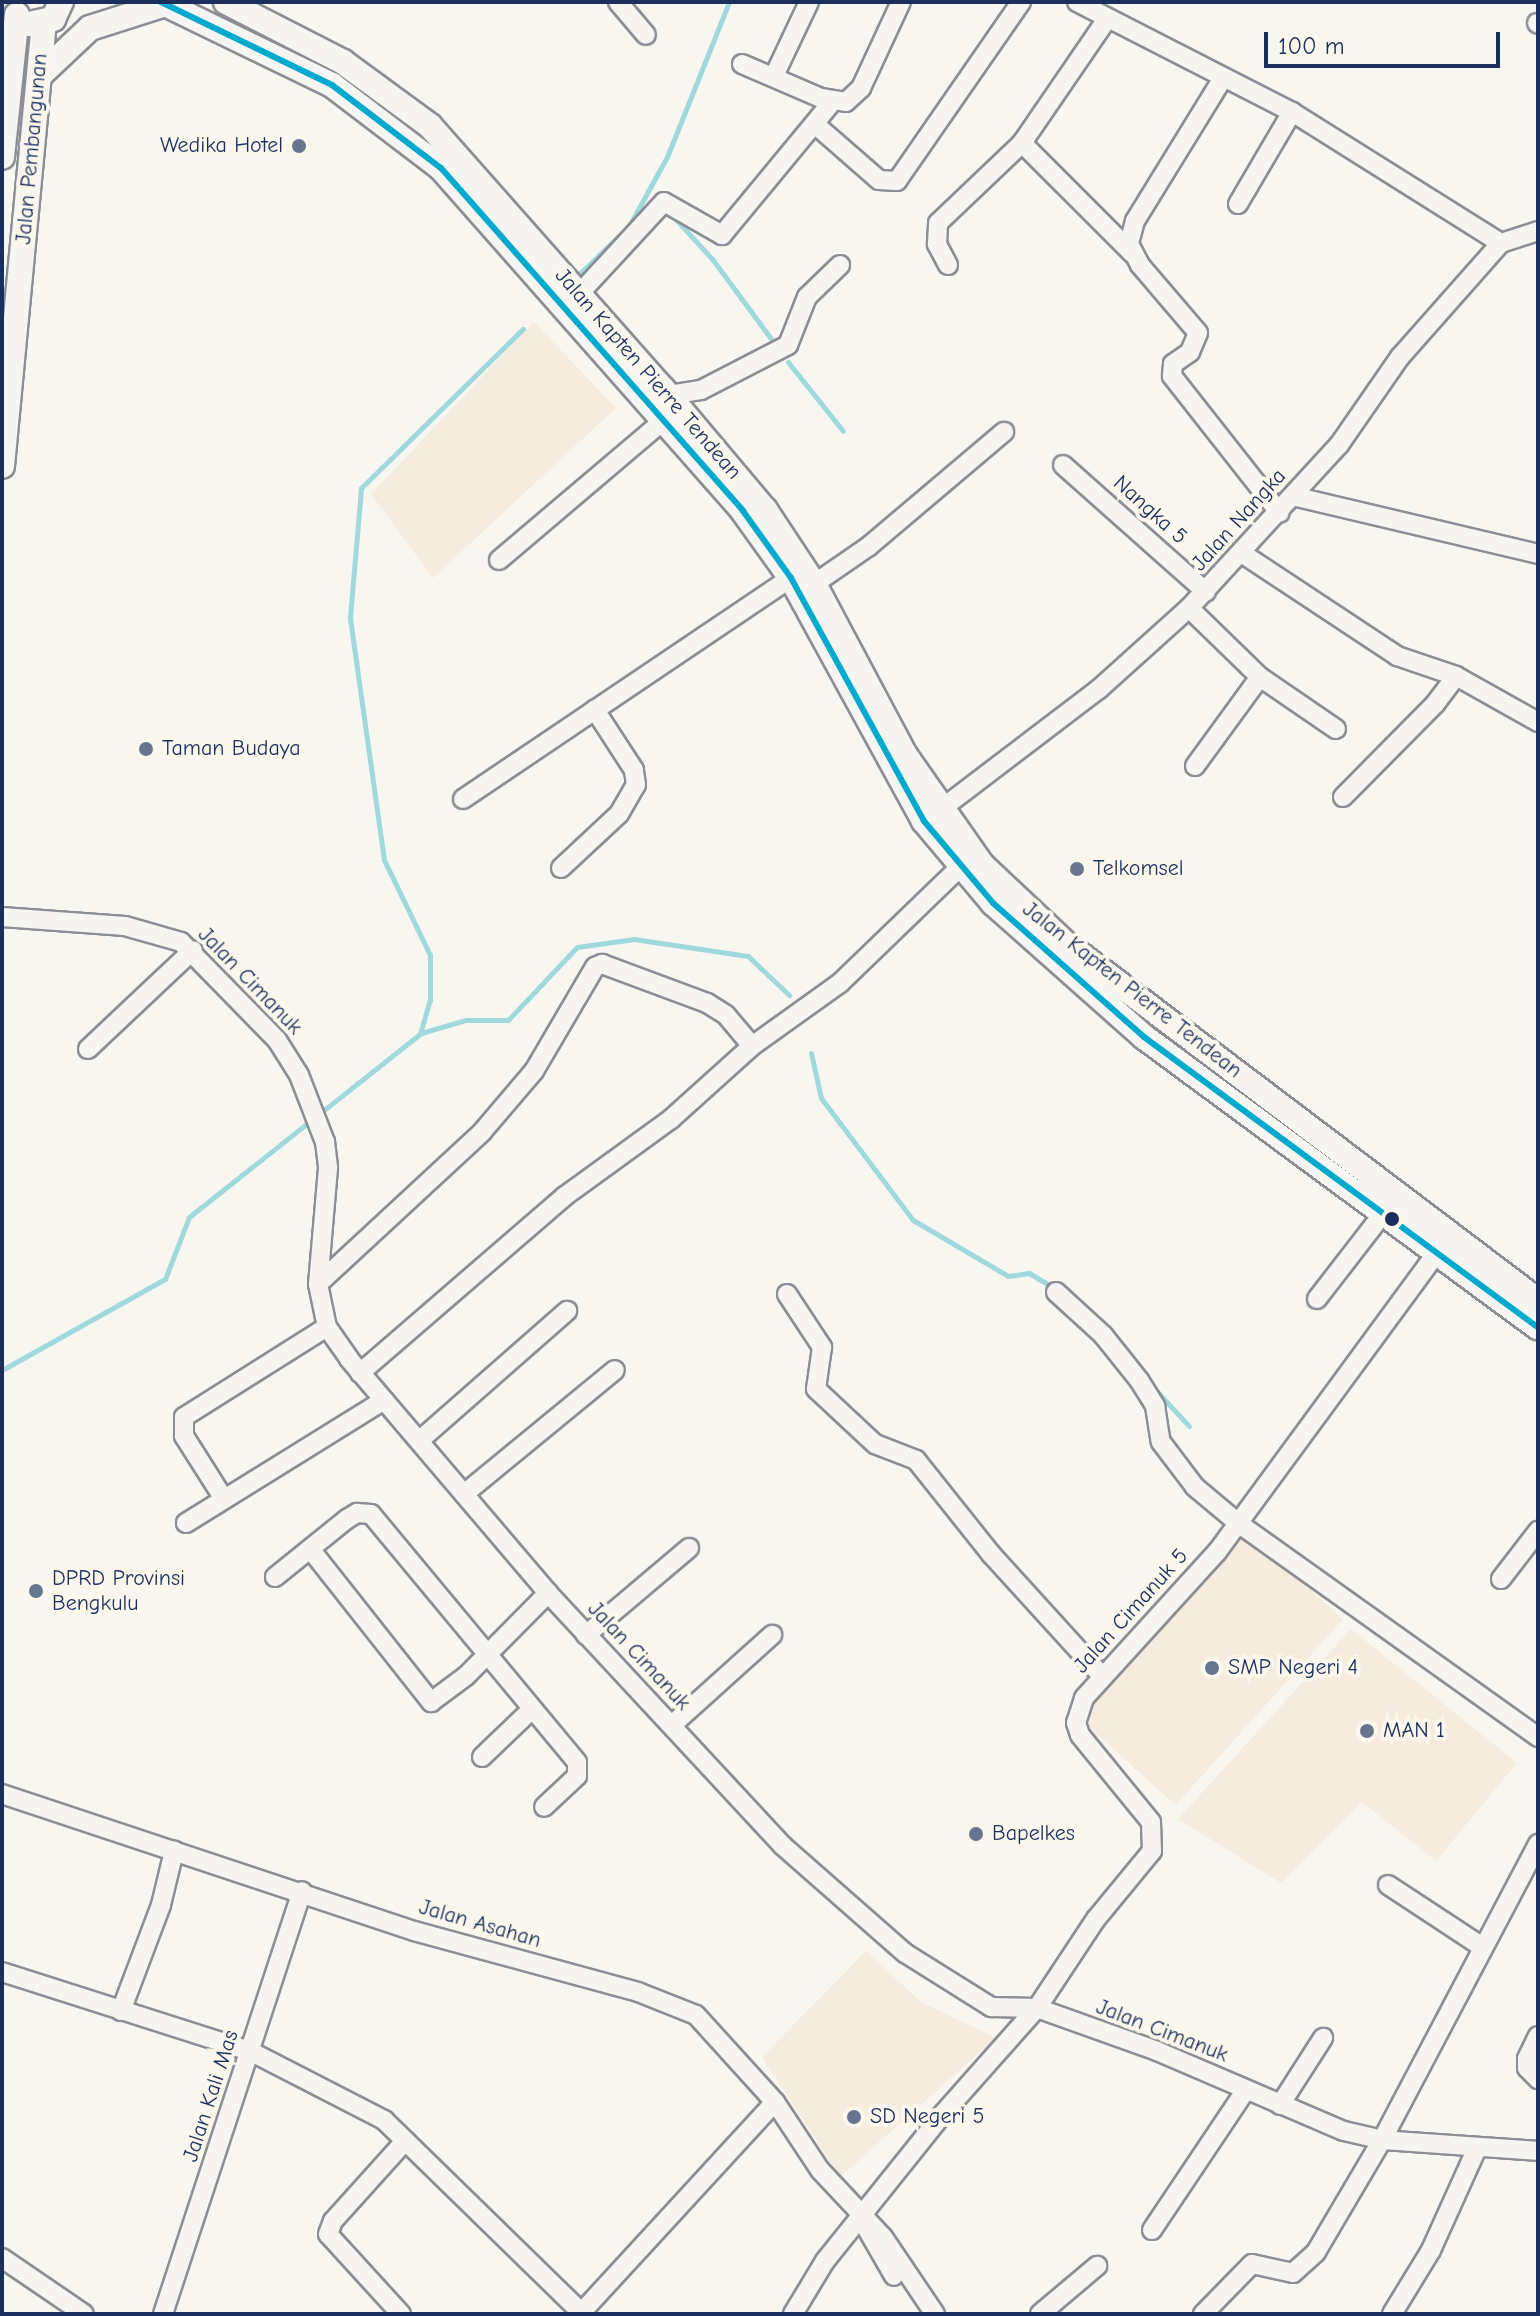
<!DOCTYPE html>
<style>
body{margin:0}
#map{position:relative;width:1540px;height:2316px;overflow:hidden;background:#f8f6f0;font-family:"Comic Neue",sans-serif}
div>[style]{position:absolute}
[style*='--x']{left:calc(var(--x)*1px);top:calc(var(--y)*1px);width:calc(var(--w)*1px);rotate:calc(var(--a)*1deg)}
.built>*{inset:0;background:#f5ecde;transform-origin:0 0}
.stream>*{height:5px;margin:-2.5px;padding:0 2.5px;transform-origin:2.5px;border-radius:2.5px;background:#a0d9dc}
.roads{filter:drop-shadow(2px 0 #8b8e94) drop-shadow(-2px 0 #8b8e94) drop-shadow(0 2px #8b8e94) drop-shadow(0 -2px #8b8e94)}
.minor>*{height:18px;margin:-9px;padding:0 9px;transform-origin:9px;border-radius:9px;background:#f6f5f1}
.major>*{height:24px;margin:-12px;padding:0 12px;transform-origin:12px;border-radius:12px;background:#f6f5f1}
.bus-1>*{height:6px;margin:-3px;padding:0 3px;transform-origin:3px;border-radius:3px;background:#00a9ce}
.dots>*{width:22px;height:22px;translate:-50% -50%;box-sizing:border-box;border:4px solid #fbf7ec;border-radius:50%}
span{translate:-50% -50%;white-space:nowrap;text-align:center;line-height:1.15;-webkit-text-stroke:8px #fbf7ec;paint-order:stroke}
.poi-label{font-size:22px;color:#1b2f5e}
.right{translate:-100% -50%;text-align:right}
.left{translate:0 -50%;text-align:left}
.street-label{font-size:22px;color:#1b2f5e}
.frame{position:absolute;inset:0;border:4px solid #1b2f5e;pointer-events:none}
.scale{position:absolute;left:1264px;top:32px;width:236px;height:36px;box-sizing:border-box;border:4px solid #1b2f5e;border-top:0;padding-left:10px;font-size:24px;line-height:28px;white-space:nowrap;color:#1b2f5e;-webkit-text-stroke:6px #fbf7ec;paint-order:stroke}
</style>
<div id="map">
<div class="built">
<div style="clip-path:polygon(534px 322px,616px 408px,433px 578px,371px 494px)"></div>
<div style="left:1247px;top:1533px;width:129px;height:250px;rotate:42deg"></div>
<div style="clip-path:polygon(1351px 1629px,1517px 1763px,1436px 1861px,1362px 1802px,1281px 1883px,1178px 1819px)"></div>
<div style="clip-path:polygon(866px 1951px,921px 2002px,996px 2038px,840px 2177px,762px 2057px)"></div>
</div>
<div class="stream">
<div style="--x:671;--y:214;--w:62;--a:47.6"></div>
<div style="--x:713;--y:260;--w:104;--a:53.6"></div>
<div style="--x:574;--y:279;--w:76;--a:-43.9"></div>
<div style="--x:629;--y:226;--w:79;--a:-61.2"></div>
<div style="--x:667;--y:157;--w:167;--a:-68.2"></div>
<div style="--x:788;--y:362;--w:88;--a:51.4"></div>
<div style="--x:421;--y:1033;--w:47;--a:-16.1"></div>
<div style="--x:466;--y:1020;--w:42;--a:0"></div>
<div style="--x:508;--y:1020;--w:100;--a:-46.6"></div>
<div style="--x:577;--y:947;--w:58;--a:-8"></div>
<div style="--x:634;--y:939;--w:115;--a:8.5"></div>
<div style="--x:748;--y:956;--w:57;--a:43.6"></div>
<div style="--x:811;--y:1053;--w:46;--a:77.5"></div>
<div style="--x:821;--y:1098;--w:153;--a:53"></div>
<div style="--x:913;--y:1220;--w:110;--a:30.5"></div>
<div style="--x:1008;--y:1276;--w:21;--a:-8"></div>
<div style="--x:1029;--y:1273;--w:29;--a:31"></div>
<div style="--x:2;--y:1370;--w:187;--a:-29.2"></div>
<div style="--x:165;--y:1279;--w:66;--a:-68.8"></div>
<div style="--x:189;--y:1217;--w:295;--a:-38.4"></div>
<div style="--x:420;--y:1034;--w:35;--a:-74"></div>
<div style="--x:430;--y:1000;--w:45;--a:-90"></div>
<div style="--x:430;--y:955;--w:106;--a:-115.8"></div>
<div style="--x:384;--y:860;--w:245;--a:-98"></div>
<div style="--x:350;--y:617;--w:129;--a:-85.1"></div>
<div style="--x:361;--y:488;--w:227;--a:-44.5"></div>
<div style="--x:1151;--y:1385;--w:56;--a:47.2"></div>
</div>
<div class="roads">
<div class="minor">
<div style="--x:618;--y:2;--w:43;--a:49.7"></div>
<div style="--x:1077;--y:2;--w:242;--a:27.1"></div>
<div style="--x:1292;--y:112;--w:247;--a:32.1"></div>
<div style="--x:1537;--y:23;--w:1;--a:45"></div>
<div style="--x:742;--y:64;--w:86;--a:23.3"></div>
<div style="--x:821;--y:98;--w:25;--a:9"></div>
<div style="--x:846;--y:102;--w:21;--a:-43"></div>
<div style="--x:861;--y:88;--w:95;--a:-65.1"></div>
<div style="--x:774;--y:76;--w:82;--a:-64.7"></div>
<div style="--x:1223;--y:78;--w:168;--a:121.6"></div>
<div style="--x:1135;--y:221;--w:24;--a:105"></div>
<div style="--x:1129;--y:244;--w:24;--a:62"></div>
<div style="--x:1140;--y:265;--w:89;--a:49.5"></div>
<div style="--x:1198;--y:333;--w:21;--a:113"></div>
<div style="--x:1190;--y:352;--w:21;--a:145"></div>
<div style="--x:1173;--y:364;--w:12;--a:95"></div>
<div style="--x:1172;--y:376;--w:174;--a:51.8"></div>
<div style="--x:817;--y:126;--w:82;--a:41.1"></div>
<div style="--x:879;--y:180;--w:18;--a:3"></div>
<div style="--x:897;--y:181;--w:218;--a:-55.3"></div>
<div style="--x:1022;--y:143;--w:156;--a:45"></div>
<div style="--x:1238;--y:204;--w:107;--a:-59.6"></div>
<div style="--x:948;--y:265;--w:24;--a:-118"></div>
<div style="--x:937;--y:244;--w:21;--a:-87"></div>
<div style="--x:938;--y:223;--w:116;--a:-43.6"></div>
<div style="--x:1022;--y:143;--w:150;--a:-55.6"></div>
<div style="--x:579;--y:294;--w:125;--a:-47.3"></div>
<div style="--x:664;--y:202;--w:67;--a:29.6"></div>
<div style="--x:722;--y:235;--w:173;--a:-50.4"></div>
<div style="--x:669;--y:395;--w:32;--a:-9"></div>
<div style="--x:701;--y:390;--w:98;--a:-27.3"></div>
<div style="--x:788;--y:345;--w:52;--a:-68.4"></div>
<div style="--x:807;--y:297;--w:46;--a:-44.1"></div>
<div style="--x:1063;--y:465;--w:191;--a:41.6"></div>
<div style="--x:1293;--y:496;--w:252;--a:13.3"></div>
<div style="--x:1243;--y:554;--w:185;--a:33.5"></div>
<div style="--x:1397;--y:656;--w:62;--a:18.7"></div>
<div style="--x:1456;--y:676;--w:94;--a:29.3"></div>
<div style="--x:499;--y:560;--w:226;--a:-40.3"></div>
<div style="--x:814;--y:584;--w:67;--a:-34.6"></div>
<div style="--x:869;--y:546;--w:177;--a:-40.2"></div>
<div style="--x:1189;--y:608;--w:99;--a:44.2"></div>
<div style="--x:1260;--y:677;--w:92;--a:34.4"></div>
<div style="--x:1195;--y:766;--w:110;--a:-53.9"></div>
<div style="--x:1343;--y:797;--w:131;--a:-45.3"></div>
<div style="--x:1435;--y:704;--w:35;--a:-53"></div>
<div style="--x:463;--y:799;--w:396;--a:-34"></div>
<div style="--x:940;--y:810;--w:200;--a:-37.3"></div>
<div style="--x:1099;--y:689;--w:121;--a:-42"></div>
<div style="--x:1189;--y:608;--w:222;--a:-47.4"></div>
<div style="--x:1339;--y:445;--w:107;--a:-55.3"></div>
<div style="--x:1400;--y:357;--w:152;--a:-48.5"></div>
<div style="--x:1501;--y:243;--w:39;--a:-18"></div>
<div style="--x:561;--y:868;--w:79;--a:-43"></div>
<div style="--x:619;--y:814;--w:34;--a:-60"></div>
<div style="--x:636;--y:785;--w:15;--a:-98"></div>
<div style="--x:634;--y:770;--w:72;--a:-123"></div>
<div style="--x:2;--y:917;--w:123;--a:4.2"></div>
<div style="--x:125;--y:926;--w:58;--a:15.9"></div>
<div style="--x:181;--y:942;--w:137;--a:45.6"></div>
<div style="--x:277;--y:1040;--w:41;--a:57.8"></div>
<div style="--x:299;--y:1075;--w:72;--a:68.8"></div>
<div style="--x:325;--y:1142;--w:26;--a:83"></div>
<div style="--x:328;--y:1168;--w:116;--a:94.9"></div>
<div style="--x:318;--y:1284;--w:44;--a:78.2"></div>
<div style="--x:327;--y:1327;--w:39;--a:55"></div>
<div style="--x:349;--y:1359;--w:307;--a:49.6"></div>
<div style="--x:548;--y:1593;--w:345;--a:47.1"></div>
<div style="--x:783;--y:1846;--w:162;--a:41.3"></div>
<div style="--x:905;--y:1953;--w:102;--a:32.1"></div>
<div style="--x:991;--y:2007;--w:46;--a:1.2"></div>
<div style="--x:1037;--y:2008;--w:127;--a:19.7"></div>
<div style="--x:1157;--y:2051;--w:203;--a:23.2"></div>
<div style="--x:1344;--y:2131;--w:39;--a:13"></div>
<div style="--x:1382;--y:2140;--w:156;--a:4"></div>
<div style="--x:88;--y:1049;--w:144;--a:-43.3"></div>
<div style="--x:318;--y:1284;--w:224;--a:-42.8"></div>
<div style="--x:482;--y:1132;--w:80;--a:-49.6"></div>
<div style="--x:534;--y:1071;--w:121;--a:-59.6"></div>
<div style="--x:595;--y:967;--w:8;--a:-23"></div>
<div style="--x:602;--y:964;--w:112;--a:20.4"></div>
<div style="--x:707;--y:1003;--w:22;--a:32"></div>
<div style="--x:726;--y:1015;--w:40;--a:50"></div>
<div style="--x:1056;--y:1292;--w:64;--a:42.5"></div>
<div style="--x:1103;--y:1335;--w:58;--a:51.3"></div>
<div style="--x:1139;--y:1380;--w:31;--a:58"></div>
<div style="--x:1155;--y:1406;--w:36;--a:81"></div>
<div style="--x:1161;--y:1442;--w:56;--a:52.9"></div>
<div style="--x:1195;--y:1487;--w:56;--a:39.9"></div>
<div style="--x:1238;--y:1523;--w:369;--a:35.5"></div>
<div style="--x:787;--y:1294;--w:64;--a:56.6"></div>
<div style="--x:822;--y:1347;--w:42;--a:98.1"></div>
<div style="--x:816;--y:1389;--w:81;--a:43"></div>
<div style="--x:875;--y:1444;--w:44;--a:21.3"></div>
<div style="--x:916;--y:1460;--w:120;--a:51.4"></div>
<div style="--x:991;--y:1554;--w:166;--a:47.7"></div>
<div style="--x:1317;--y:1299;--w:106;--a:-52.3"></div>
<div style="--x:360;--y:1373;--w:271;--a:-40.8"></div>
<div style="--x:565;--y:1196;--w:131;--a:-36"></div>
<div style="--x:671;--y:1119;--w:109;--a:-42"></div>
<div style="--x:752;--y:1046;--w:108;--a:-35.6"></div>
<div style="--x:840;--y:983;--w:167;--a:-44"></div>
<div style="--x:420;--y:1440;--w:196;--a:-41.3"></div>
<div style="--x:464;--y:1494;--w:195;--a:-39.4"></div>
<div style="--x:224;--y:1499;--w:75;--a:-122.4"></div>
<div style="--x:184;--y:1436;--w:19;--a:-90"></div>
<div style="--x:184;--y:1417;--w:169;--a:-32.2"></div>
<div style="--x:186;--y:1523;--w:233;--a:-31.8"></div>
<div style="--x:311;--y:1550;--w:194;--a:51.7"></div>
<div style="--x:431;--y:1702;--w:44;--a:-36.6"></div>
<div style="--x:466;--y:1676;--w:117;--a:-45.3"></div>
<div style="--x:275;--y:1577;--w:92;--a:-38.9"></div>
<div style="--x:347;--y:1519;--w:12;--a:-31"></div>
<div style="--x:357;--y:1513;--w:14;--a:4"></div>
<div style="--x:371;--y:1514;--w:322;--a:50.3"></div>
<div style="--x:577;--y:1762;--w:14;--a:90"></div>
<div style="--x:577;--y:1776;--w:45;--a:136.8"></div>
<div style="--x:1501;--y:1579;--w:61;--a:-52.4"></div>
<div style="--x:586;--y:1635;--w:135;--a:-40.2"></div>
<div style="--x:672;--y:1725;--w:135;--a:-42"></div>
<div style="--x:482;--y:1757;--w:69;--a:-43.8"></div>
<div style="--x:2;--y:1794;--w:434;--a:18.4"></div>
<div style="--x:414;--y:1931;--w:232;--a:15.2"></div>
<div style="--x:638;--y:1992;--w:62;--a:21.6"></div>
<div style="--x:696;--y:2015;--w:118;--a:47.8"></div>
<div style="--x:775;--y:2102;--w:82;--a:56.5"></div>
<div style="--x:820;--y:2170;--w:92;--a:46.8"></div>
<div style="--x:883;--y:2237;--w:93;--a:56"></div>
<div style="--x:1388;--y:1885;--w:111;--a:33.3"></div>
<div style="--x:2;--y:1972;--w:260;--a:17.7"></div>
<div style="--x:250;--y:2051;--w:151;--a:27.2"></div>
<div style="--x:384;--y:2120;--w:275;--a:44.3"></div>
<div style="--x:121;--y:2011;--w:113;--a:-69.3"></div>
<div style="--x:161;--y:1905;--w:56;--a:-76.5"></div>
<div style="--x:1538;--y:2036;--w:25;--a:116"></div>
<div style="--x:1527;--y:2059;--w:9;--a:90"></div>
<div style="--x:1527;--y:2068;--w:16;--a:45"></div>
<div style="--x:1280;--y:2105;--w:80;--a:-57.3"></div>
<div style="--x:863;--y:2222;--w:62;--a:60.1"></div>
<div style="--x:1152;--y:2230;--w:167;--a:-56.2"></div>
<div style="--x:2;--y:2258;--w:99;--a:34.3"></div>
<div style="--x:163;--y:2314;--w:445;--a:-71.8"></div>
<div style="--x:401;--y:2314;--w:108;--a:-132.4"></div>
<div style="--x:328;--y:2234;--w:14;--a:-69"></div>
<div style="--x:333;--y:2221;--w:108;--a:-48"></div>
<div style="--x:580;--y:2314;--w:288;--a:-47.4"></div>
<div style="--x:793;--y:2314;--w:62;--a:-58.9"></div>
<div style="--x:825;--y:2261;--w:186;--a:-51.3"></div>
<div style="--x:941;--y:2116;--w:144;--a:-48.4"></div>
<div style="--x:1037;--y:2008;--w:107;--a:-56.5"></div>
<div style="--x:1096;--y:1919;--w:88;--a:-50.5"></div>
<div style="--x:1152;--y:1851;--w:29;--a:-92"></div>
<div style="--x:1151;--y:1822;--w:112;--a:-129.2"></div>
<div style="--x:1080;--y:1735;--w:13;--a:-108"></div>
<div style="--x:1076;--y:1723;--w:26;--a:-72"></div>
<div style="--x:1084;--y:1698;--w:197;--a:-47.7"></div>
<div style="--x:1217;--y:1552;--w:368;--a:-53.7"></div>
<div style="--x:1040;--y:2314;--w:75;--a:-40.1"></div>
<div style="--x:1203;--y:2314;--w:70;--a:-45.6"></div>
<div style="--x:1252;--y:2264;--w:42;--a:12.4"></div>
<div style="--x:1293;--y:2273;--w:31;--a:-42"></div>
<div style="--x:1316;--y:2252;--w:130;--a:-59.5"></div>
<div style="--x:1382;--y:2140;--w:335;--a:-62.2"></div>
<div style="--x:1392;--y:2314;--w:75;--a:-58.6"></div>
<div style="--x:1431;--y:2250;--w:112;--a:-65.7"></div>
</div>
<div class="major">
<div style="--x:161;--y:2;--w:190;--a:25.9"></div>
<div style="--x:332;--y:85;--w:137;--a:37.3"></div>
<div style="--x:441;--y:168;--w:457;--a:48.6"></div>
<div style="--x:743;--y:511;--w:82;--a:54.4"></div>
<div style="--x:791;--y:578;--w:277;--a:61.3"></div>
<div style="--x:924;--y:821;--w:107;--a:49.9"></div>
<div style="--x:993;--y:903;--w:202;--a:41.6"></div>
<div style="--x:1144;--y:1037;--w:489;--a:36.4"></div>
<div style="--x:226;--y:2;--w:131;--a:27.1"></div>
<div style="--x:343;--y:62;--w:108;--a:36.3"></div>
<div style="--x:430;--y:126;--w:351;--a:48.5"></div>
<div style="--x:663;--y:389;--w:158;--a:49.9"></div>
<div style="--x:765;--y:510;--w:89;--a:56.5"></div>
<div style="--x:814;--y:584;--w:194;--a:62"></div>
<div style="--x:905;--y:755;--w:134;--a:55"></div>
<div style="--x:982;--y:865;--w:114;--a:43.2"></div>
<div style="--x:1065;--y:943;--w:593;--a:37.12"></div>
<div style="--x:29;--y:24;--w:25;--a:-12"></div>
<div style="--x:53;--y:19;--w:19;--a:-65"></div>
<div style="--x:39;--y:76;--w:70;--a:-43.3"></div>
<div style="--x:90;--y:28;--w:79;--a:-17.7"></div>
<div style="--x:2;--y:157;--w:143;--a:-84"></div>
<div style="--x:2;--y:466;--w:444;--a:-84.6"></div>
</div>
</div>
<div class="bus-1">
<div style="--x:161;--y:2;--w:190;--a:25.9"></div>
<div style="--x:332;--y:85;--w:137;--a:37.3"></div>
<div style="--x:441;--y:168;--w:457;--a:48.6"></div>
<div style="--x:743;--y:511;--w:82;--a:54.4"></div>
<div style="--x:791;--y:578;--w:277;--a:61.3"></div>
<div style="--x:924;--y:821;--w:107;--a:49.9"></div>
<div style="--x:993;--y:903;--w:202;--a:41.6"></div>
<div style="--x:1144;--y:1037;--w:489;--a:36.4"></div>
</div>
<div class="dots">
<div style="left:299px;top:146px;background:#687591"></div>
<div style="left:146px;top:749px;background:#687591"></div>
<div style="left:1077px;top:869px;background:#687591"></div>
<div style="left:1392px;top:1219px;background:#1b2f5e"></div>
<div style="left:36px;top:1591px;background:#687591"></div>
<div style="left:1212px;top:1668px;background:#687591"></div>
<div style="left:1367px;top:1731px;background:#687591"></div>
<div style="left:976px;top:1834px;background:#687591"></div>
<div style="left:854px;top:2117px;background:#687591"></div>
</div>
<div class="poi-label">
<span class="right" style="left:283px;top:146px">Wedika Hotel</span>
<span class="left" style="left:162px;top:749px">Taman Budaya</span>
<span class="left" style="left:1093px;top:869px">Telkomsel</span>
<span class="left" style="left:52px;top:1591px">DPRD Provinsi<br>Bengkulu</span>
<span class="left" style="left:1228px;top:1668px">SMP Negeri 4</span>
<span class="left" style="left:1383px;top:1731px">MAN 1</span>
<span class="left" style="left:992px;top:1834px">Bapelkes</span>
<span class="left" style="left:870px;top:2117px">SD Negeri 5</span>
</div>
<div class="street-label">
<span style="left:32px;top:149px;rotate:-85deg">Jalan Pembangunan</span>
<span style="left:648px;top:374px;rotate:49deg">Jalan Kapten Pierre Tendean</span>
<span style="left:1150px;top:510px;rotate:42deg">Nangka 5</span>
<span style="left:1239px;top:520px;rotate:-48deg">Jalan Nangka</span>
<span style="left:250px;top:981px;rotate:46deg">Jalan Cimanuk</span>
<span style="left:1132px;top:990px;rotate:38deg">Jalan Kapten Pierre Tendean</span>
<span style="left:1131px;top:1611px;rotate:-48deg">Jalan Cimanuk 5</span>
<span style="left:639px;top:1656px;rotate:47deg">Jalan Cimanuk</span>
<span style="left:480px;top:1924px;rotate:16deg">Jalan Asahan</span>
<span style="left:1162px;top:2031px;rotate:21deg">Jalan Cimanuk</span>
<span style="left:211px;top:2096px;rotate:-72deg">Jalan Kali Mas</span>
</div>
<div class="frame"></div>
<div class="scale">100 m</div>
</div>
